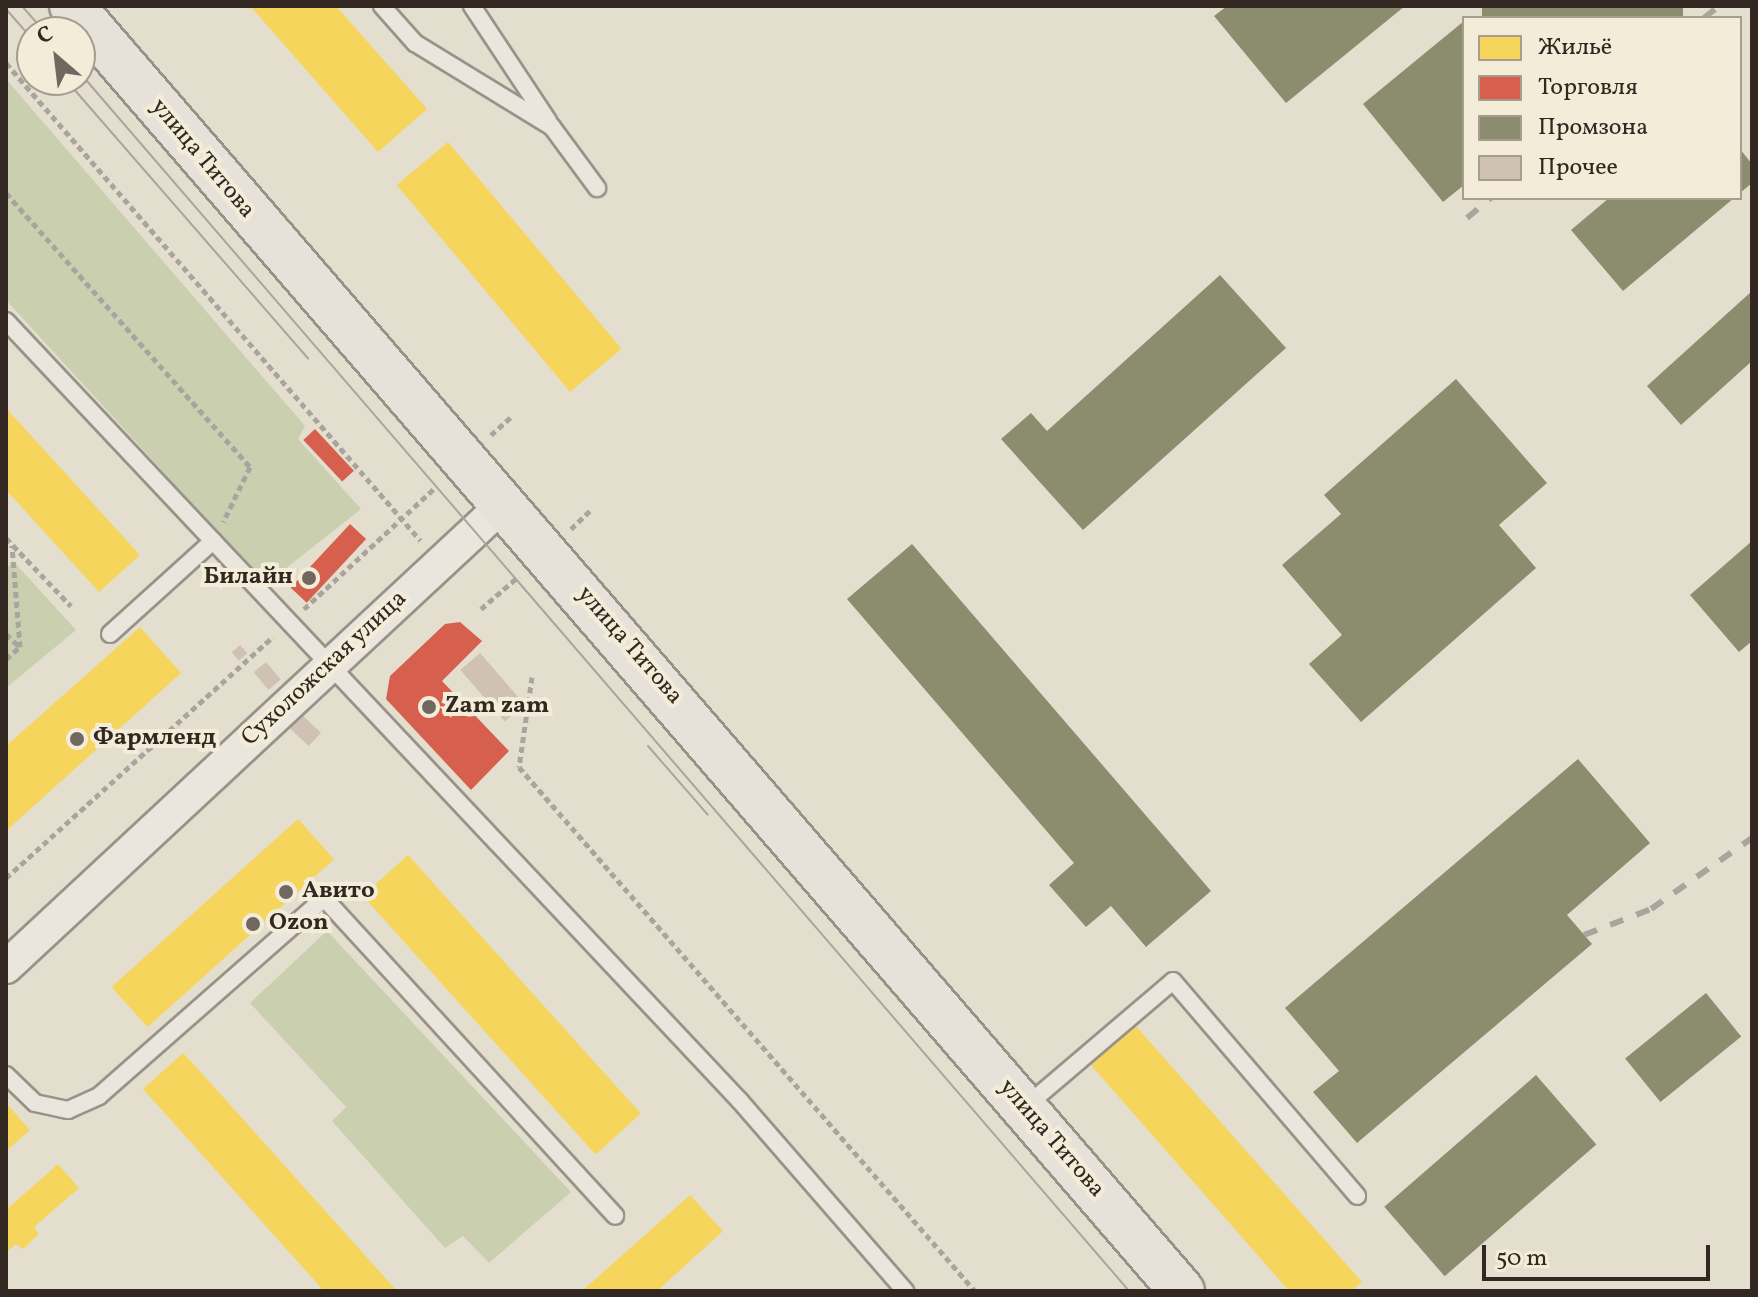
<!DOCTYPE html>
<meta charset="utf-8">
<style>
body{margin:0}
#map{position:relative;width:1758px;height:1297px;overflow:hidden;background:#e4dece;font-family:Vollkorn,serif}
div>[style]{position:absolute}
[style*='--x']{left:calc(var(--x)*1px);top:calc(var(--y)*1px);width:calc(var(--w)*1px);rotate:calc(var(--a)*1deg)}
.green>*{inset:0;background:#cacfb0}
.homes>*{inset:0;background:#f6d55c;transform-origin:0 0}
.shops>*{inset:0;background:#d6604d;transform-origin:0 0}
.industry>*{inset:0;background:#8c8c6e;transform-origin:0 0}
.building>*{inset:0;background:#cfc2b5;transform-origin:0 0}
.path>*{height:5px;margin-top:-2.5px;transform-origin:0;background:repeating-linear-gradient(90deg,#a9a59e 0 6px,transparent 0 10px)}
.roads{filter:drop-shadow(2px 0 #989389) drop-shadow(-2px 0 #989389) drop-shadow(0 2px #989389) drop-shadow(0 -2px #989389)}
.lane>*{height:16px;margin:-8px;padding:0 8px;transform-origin:8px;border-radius:8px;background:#eae6de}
.street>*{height:32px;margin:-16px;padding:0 16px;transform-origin:16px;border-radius:16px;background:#eae6de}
.primary>*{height:44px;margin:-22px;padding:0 22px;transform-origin:22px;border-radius:22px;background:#e7e2d9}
.tram>*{height:2px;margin:-1px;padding:0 1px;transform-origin:1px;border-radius:1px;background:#a9a59e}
.rail>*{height:6px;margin-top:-3px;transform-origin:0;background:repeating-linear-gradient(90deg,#a9a59e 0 14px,transparent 0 28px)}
.dots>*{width:22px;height:22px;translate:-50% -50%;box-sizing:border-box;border:4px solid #f3ecd9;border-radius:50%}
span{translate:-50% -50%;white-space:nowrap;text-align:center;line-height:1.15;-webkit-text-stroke:8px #f3ecd9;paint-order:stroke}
.street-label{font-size:24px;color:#322721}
.poi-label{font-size:24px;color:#322721;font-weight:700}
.right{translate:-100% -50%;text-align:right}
.left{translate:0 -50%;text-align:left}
.frame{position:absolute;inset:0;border:8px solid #322721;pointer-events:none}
.legend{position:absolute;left:1462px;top:16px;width:280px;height:184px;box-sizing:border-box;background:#f3ecd9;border:2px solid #a69d8f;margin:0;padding:10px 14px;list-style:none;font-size:24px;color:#322721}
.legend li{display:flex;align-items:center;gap:16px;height:40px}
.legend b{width:40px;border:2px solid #a69d8f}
.north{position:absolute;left:16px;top:16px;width:80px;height:80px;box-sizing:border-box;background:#f3ecd9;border:2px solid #a69d8f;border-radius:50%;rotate:332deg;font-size:22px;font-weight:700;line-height:32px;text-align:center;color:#322721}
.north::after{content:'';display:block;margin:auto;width:28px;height:36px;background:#70675e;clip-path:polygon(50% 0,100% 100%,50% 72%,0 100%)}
.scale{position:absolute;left:1482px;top:1245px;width:228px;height:36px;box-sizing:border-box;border:4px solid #322721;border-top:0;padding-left:10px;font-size:24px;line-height:28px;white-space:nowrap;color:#322721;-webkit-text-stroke:6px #f3ecd9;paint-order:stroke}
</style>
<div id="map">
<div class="green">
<div style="clip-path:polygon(6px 79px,305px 426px,298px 439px,361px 509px,266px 584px,6px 300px)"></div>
<div style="clip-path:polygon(14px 562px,76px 630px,6px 688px,6px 568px)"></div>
<div style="clip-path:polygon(327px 931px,571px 1192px,489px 1263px,463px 1236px,445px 1248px,332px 1121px,346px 1107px,250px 1003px)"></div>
</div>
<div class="homes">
<div style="clip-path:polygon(250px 6px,336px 6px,427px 109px,378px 152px)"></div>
<div style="left:448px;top:142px;width:270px;height:67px;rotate:50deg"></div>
<div style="clip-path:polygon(6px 408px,140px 555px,99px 592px,6px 490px)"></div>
<div style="clip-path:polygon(140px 627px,181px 673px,6px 831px,6px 746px)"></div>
<div style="left:298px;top:819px;width:54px;height:251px;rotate:48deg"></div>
<div style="left:408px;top:855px;width:348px;height:61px;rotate:48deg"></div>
<div style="clip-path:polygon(1135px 1025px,1362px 1282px,1351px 1291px,1289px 1291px,1090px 1064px)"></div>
<div style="clip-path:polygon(183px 1053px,207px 1079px,397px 1291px,324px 1291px,143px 1089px)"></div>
<div style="clip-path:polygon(6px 1103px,30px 1130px,6px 1151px)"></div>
<div style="clip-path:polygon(58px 1164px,79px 1188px,34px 1227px,39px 1234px,23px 1249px,16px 1244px,6px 1253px,6px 1210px)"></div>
<div style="clip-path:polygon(690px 1195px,723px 1231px,657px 1291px,582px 1291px)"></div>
</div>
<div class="shops">
<div style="left:315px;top:429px;width:57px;height:16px;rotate:47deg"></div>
<div style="left:350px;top:524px;width:22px;height:87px;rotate:43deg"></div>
<div style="clip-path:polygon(460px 622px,482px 641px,442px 681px,509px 751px,471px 790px,386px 699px,390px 676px,445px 624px)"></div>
</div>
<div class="industry">
<div style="clip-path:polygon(1227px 6px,1405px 6px,1286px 103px,1214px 16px)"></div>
<div style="left:1482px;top:6px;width:201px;height:18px"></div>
<div style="clip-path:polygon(1464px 21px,1464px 185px,1443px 202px,1363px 104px)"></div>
<div style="clip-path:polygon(1740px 149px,1752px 164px,1752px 183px,1740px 193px)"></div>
<div style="clip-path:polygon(1609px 198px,1734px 198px,1623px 291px,1571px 230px)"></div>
<div style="clip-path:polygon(1220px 275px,1286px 348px,1083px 530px,1001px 439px,1031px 413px,1047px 431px)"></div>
<div style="clip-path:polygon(1752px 291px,1752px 361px,1681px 425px,1647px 386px)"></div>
<div style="clip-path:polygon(1456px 379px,1547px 483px,1499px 525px,1536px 568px,1361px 722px,1309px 664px,1342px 635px,1282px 565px,1341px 514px,1324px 495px)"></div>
<div style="clip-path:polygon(1752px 541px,1752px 641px,1739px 652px,1690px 595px)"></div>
<div style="clip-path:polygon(912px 544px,1211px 891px,1146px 947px,1111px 906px,1086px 927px,1049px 885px,1074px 863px,847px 599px)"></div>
<div style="clip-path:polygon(1578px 759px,1650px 843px,1567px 915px,1592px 944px,1357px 1143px,1313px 1092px,1339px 1071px,1285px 1008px)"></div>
<div style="left:1706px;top:993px;width:56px;height:104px;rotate:51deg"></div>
<div style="left:1536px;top:1075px;width:92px;height:201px;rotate:49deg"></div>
</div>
<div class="building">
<div style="left:240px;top:645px;width:11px;height:11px;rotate:49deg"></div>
<div style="left:480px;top:653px;width:68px;height:26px;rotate:49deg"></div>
<div style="left:266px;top:662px;width:23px;height:16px;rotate:50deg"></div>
<div style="left:302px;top:715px;width:26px;height:18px;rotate:43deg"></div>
</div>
<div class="path">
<div style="--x:6;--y:63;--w:632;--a:49.04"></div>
<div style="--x:6;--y:193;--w:367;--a:48.3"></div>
<div style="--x:250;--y:467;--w:61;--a:116.1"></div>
<div style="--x:491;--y:435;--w:27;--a:-42"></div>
<div style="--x:571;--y:529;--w:28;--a:-44"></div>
<div style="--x:6;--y:538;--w:94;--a:46.3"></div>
<div style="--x:304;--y:609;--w:181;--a:-42.8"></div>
<div style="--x:481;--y:609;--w:50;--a:-41"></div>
<div style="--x:6;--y:634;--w:19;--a:43"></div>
<div style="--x:6;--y:659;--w:18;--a:-41"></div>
<div style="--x:20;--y:647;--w:102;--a:-94.5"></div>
<div style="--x:532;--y:677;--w:91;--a:98.2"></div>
<div style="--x:519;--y:767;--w:695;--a:48.97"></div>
<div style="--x:6;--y:878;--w:360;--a:-42.1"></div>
</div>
<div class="roads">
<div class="lane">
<div style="--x:382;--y:6;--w:50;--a:48.3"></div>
<div style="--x:415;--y:43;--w:161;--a:31.5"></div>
<div style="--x:552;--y:127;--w:76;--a:53.6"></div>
<div style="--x:472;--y:6;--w:138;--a:56.5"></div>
<div style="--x:6;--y:321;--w:1071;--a:46.74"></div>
<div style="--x:740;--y:1101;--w:252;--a:49"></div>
<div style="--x:110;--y:634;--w:139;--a:-42.1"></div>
<div style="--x:6;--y:1075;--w:40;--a:44"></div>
<div style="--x:35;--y:1103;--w:34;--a:12"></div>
<div style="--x:68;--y:1110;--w:34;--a:-24"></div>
<div style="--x:99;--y:1096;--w:300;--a:-41.3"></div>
<div style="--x:324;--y:898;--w:431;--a:47.5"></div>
<div style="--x:1025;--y:1107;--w:194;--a:-40.4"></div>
<div style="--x:1173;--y:981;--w:283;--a:49.4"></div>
</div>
<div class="street">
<div style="--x:6;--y:967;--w:681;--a:-42.92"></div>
</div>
<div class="primary">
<div style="--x:72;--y:6;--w:1698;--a:49.18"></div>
</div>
</div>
<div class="tram">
<div style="--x:22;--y:6;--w:35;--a:49"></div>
<div style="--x:6;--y:9;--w:40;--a:49"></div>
<div style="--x:80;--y:73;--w:1607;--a:49.26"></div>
<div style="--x:66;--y:80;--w:369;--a:49"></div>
<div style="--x:648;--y:746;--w:91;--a:49"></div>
</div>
<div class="rail">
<div style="--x:1704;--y:18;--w:19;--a:-39"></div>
<div style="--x:1467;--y:218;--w:31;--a:-40"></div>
<div style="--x:1584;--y:935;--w:72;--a:-21.2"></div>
<div style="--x:1651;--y:909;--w:123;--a:-35.1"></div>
</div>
<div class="dots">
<div style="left:309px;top:578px;background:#70675e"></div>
<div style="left:429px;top:707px;background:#70675e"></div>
<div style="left:77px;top:739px;background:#70675e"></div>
<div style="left:286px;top:892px;background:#70675e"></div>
<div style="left:253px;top:924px;background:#70675e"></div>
</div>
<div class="street-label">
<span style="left:202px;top:159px;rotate:50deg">улица Титова</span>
<span style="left:629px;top:646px;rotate:49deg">улица Титова</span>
<span style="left:325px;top:669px;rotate:-43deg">Сухоложская улица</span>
<span style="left:1051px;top:1139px;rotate:49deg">улица Титова</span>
</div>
<div class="poi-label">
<span class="right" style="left:293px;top:578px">Билайн</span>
<span class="left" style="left:445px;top:707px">Zam zam</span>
<span class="left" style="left:93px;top:739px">Фармленд</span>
<span class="left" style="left:302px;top:892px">Авито</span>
<span class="left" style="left:269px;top:924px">Ozon</span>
</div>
<div class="frame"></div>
<ul class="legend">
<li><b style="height:22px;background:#f6d55c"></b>Жильё</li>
<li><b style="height:22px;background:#d6604d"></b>Торговля</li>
<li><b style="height:22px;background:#8c8c6e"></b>Промзона</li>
<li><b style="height:22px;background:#cfc2b5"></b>Прочее</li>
</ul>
<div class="north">С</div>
<div class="scale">50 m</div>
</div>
